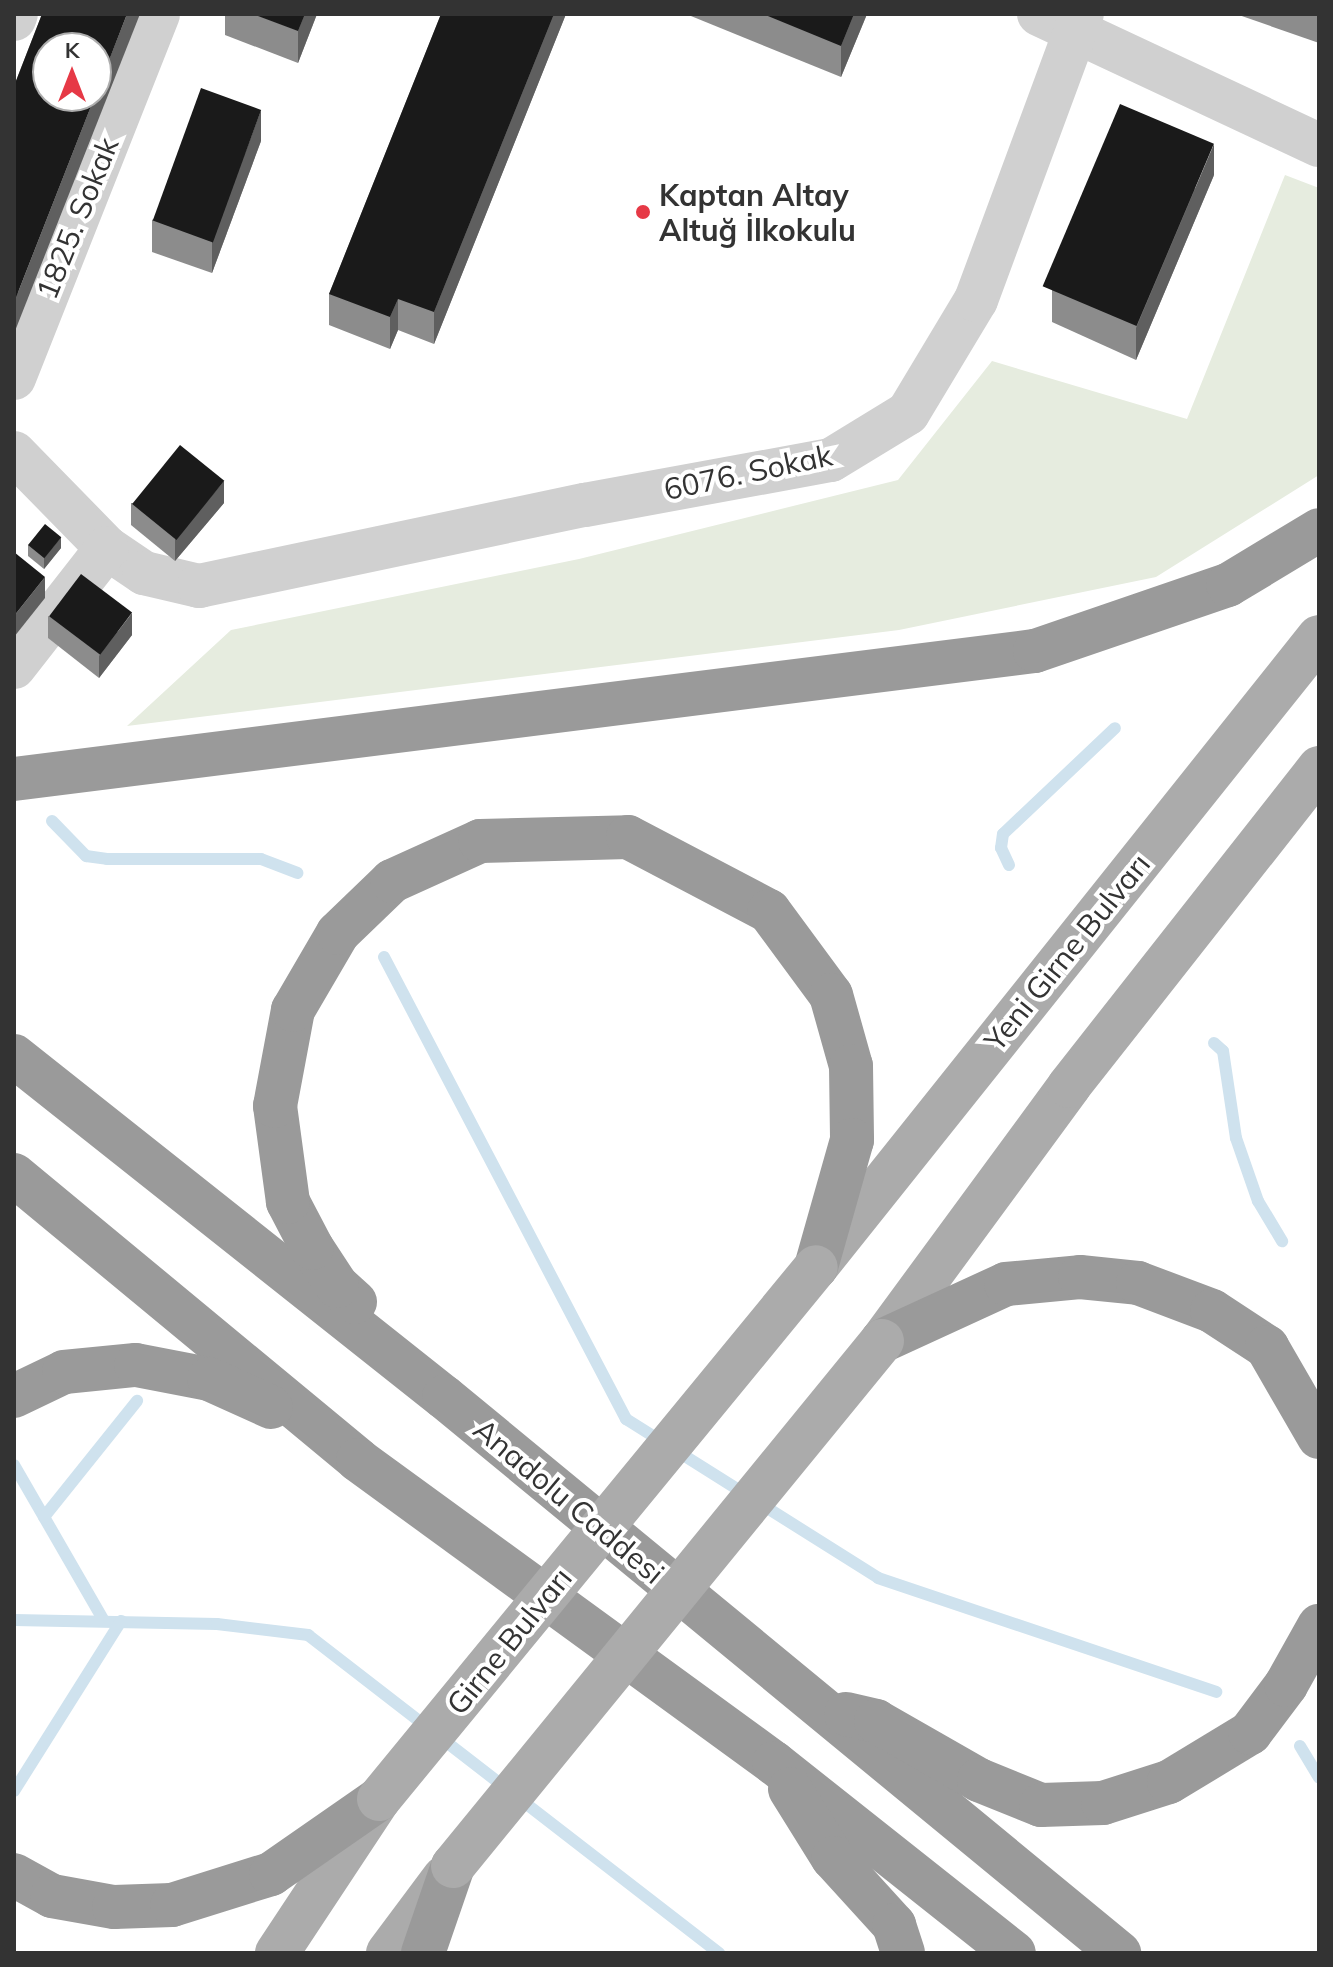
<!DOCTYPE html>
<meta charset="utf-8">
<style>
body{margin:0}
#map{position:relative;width:1333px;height:1967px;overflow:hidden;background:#fff;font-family:Mulish,sans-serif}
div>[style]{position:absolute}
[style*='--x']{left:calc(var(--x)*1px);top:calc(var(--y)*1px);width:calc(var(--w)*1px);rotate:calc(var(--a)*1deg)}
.green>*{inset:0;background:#e6ecdf}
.stream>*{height:12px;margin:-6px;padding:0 6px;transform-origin:6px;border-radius:6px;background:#cfe2ee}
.minor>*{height:44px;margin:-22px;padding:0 22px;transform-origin:22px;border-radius:22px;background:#d0d0d0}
.major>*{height:44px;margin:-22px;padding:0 22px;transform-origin:22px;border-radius:22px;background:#ababab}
.highway>*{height:44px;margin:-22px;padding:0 22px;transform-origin:22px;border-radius:22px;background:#9a9a9a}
.major-bridge>*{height:44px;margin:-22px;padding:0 22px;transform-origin:22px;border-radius:22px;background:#ababab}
.wall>*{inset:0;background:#8c8c8c}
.shaded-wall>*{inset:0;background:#5f5f5f}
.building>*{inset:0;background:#1a1a1a;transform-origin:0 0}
.dots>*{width:22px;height:22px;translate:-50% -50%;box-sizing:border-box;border:4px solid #fff;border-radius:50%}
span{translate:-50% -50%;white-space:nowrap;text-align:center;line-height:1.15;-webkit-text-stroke:8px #fff;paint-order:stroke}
.poi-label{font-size:30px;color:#333;font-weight:700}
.left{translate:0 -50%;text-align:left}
.street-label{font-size:30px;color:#333}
.frame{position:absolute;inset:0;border:16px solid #333;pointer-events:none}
.north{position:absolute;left:32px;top:32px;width:80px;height:80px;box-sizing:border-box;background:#fff;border:2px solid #adadad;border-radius:50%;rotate:0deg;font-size:22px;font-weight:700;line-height:32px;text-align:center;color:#333}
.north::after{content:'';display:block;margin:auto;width:28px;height:36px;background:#e63946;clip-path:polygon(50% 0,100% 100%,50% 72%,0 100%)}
</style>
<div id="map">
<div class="green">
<div style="clip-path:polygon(1285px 175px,1319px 188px,1319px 475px,1156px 577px,899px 630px,127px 726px,231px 630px,579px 559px,898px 480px,992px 361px,1187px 419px)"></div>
</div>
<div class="stream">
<div style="--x:52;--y:821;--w:49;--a:45.8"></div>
<div style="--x:86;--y:856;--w:21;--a:8"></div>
<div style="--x:107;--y:859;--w:154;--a:0"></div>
<div style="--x:261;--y:859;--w:39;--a:21"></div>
<div style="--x:1009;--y:865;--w:19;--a:-115"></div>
<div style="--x:1001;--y:848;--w:14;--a:-82"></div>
<div style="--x:1003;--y:834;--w:154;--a:-43.4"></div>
<div style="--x:384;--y:957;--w:522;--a:62.35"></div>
<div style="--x:626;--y:1419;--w:298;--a:32.2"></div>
<div style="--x:878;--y:1578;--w:357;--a:18.6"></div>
<div style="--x:1214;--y:1043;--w:12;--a:42"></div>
<div style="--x:1223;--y:1051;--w:88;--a:81.5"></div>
<div style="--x:1236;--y:1138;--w:67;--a:70.8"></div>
<div style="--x:1258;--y:1201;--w:47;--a:59"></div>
<div style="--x:14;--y:1465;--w:180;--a:60"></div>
<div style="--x:44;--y:1517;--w:149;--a:-51.3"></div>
<div style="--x:14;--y:1620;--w:203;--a:1.1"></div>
<div style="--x:217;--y:1624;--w:92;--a:6.9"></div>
<div style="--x:308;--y:1635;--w:520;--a:37.73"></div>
<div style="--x:1300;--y:1746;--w:37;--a:59"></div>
<div style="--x:14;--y:1791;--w:201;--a:-57.8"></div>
</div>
<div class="minor">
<div style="--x:1039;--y:14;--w:309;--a:25.1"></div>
<div style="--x:14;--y:19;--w:5;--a:-68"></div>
<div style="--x:14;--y:378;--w:391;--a:-68.4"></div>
<div style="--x:14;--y:453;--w:133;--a:45.6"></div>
<div style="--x:107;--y:548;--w:45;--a:34"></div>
<div style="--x:144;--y:573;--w:57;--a:13.3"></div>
<div style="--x:199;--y:586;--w:394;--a:-11.9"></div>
<div style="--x:585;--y:505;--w:250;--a:-10.4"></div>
<div style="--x:831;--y:460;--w:90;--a:-31.4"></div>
<div style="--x:908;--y:413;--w:132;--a:-59"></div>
<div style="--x:976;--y:300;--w:305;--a:-69.7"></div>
<div style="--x:14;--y:667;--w:151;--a:-52"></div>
</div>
<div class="major">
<div style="--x:816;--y:1267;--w:806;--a:-51.4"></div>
<div style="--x:882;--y:1341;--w:316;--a:-53.7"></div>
<div style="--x:1069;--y:1086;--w:405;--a:-51.8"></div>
<div style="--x:277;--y:1953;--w:185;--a:-56.5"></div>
<div style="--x:388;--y:1953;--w:94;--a:-53.3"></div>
</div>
<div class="highway">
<div style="--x:14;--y:779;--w:1029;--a:-7.15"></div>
<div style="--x:1035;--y:651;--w:204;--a:-18.9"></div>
<div style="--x:1228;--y:585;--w:106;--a:-31.1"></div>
<div style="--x:14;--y:1056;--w:549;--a:38.42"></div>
<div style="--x:444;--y:1397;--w:875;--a:39.48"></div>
<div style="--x:14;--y:1175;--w:447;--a:39.6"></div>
<div style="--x:358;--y:1460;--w:515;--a:36.07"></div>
<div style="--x:774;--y:1763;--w:306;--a:38.4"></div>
<div style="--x:355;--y:1302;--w:24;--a:-138"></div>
<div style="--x:337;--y:1286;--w:45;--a:-123.3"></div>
<div style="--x:312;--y:1248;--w:52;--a:-117.6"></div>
<div style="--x:288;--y:1202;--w:97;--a:-97.7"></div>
<div style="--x:275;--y:1106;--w:98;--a:-79.4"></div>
<div style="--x:293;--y:1010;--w:89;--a:-59.7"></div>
<div style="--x:338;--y:933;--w:75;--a:-43.9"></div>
<div style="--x:392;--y:881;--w:97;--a:-24.4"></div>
<div style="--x:480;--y:841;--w:148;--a:-1.5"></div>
<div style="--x:628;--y:837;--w:159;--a:27.7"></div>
<div style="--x:769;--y:911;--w:104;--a:53.6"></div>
<div style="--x:831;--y:995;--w:74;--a:74.3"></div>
<div style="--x:851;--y:1066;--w:74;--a:89.2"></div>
<div style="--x:852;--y:1140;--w:132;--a:105.8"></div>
<div style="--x:882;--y:1341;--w:136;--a:-24.7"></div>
<div style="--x:1006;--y:1284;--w:74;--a:-5.4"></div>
<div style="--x:1080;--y:1277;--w:58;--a:5.9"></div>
<div style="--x:1138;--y:1283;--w:79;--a:20.7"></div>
<div style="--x:1212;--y:1311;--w:66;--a:33.2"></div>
<div style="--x:1267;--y:1347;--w:104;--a:60"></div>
<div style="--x:14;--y:1396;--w:55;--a:-25.6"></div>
<div style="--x:64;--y:1372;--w:72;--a:-5.6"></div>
<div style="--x:136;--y:1365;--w:74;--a:10.9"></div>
<div style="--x:209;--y:1379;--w:68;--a:24.3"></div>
<div style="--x:846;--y:1714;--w:31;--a:13"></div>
<div style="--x:876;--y:1721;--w:119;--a:29.8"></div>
<div style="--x:979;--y:1780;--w:67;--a:22"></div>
<div style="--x:1041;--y:1805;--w:62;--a:-1.8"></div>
<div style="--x:1103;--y:1803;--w:69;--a:-17.7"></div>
<div style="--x:1169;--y:1782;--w:95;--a:-31.2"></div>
<div style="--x:1250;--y:1733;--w:60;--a:-53.1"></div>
<div style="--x:1286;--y:1685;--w:68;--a:-60.8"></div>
<div style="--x:790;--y:1789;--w:81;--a:58.1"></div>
<div style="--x:833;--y:1858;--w:91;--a:47.7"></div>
<div style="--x:894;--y:1925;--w:29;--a:72"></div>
<div style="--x:14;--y:1875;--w:43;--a:28.9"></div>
<div style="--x:52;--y:1896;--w:63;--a:10.1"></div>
<div style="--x:114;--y:1907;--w:58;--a:-2"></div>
<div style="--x:172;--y:1905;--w:104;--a:-17.4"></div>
<div style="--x:271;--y:1874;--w:131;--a:-34.8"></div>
<div style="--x:423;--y:1953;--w:92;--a:-71"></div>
</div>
<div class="major-bridge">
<div style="--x:379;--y:1799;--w:688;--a:-50.6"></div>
<div style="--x:453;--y:1866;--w:678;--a:-50.75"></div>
</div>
<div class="wall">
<div style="clip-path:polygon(42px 14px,15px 331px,14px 331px,14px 86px)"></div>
<div style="clip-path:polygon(225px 14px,317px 14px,298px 63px,225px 35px)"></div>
<div style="clip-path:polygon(441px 14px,566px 14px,434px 344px,398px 330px,390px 349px,329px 325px,329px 294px)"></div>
<div style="clip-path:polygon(686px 14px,867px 14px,841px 77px)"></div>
<div style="clip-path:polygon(1236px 14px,1319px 14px,1319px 43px)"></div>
<div style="clip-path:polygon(261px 141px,212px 273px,152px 252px,152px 220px)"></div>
<div style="clip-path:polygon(1214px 175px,1136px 360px,1052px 322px,1052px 290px)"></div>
<div style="clip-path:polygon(131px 503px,224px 503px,175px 561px,131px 525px)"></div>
<div style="clip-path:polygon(28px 545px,61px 548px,44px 569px,28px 556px)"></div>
<div style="clip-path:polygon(48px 616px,132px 635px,99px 678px,48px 638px)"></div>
</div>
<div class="shaded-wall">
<div style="clip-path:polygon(127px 14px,140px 14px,15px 331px,15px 300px)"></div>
<div style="clip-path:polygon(305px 14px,317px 14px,298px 63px,298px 31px)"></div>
<div style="clip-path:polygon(554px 14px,566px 14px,434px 344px,434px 312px)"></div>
<div style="clip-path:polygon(854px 14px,867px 14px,841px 77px,841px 46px)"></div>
<div style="clip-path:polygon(261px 110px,261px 141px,212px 273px,212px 242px)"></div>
<div style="clip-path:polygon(1214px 144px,1214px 175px,1136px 360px,1136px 328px)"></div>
<div style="clip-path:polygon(398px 299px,398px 330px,390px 349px,390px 317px)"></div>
<div style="clip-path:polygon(224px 481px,224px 503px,175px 561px,175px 539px)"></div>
<div style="clip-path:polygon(61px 537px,61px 548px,44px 569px,44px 558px)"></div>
<div style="clip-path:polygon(45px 577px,45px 598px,14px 637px,14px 616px)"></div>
<div style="clip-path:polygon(132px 613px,132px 635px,99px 678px,99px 656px)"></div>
</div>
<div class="building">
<div style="clip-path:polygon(42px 14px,127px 14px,96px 94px,96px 48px,48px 48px,48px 96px,95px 96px,15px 300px,14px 299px,14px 86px)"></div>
<div style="clip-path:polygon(253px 14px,305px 14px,298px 31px)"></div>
<div style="clip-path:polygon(441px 14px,554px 14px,434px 312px,398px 299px,390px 317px,329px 294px)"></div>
<div style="clip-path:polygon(763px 14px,854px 14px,841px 46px)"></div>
<div style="left:201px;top:88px;width:64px;height:141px;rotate:20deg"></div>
<div style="left:1120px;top:104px;width:102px;height:198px;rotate:23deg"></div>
<div style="left:180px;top:445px;width:57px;height:76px;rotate:39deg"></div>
<div style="left:45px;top:524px;width:21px;height:27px;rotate:39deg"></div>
<div style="clip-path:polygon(14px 552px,45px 577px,14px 616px)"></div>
<div style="left:81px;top:574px;width:64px;height:53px;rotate:37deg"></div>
</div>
<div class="dots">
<div style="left:643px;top:212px;background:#e63946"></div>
</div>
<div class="poi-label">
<span class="left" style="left:659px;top:212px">Kaptan Altay<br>Altuğ İlkokulu</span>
</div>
<div class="street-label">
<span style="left:77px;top:218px;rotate:-68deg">1825. Sokak</span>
<span style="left:748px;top:472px;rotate:-12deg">6076. Sokak</span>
<span style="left:1067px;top:952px;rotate:-51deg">Yeni Girne Bulvarı</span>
<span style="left:569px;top:1501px;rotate:40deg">Anadolu Caddesi</span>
<span style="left:509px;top:1641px;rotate:-51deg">Girne Bulvarı</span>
</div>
<div class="frame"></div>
<div class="north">K</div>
</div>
